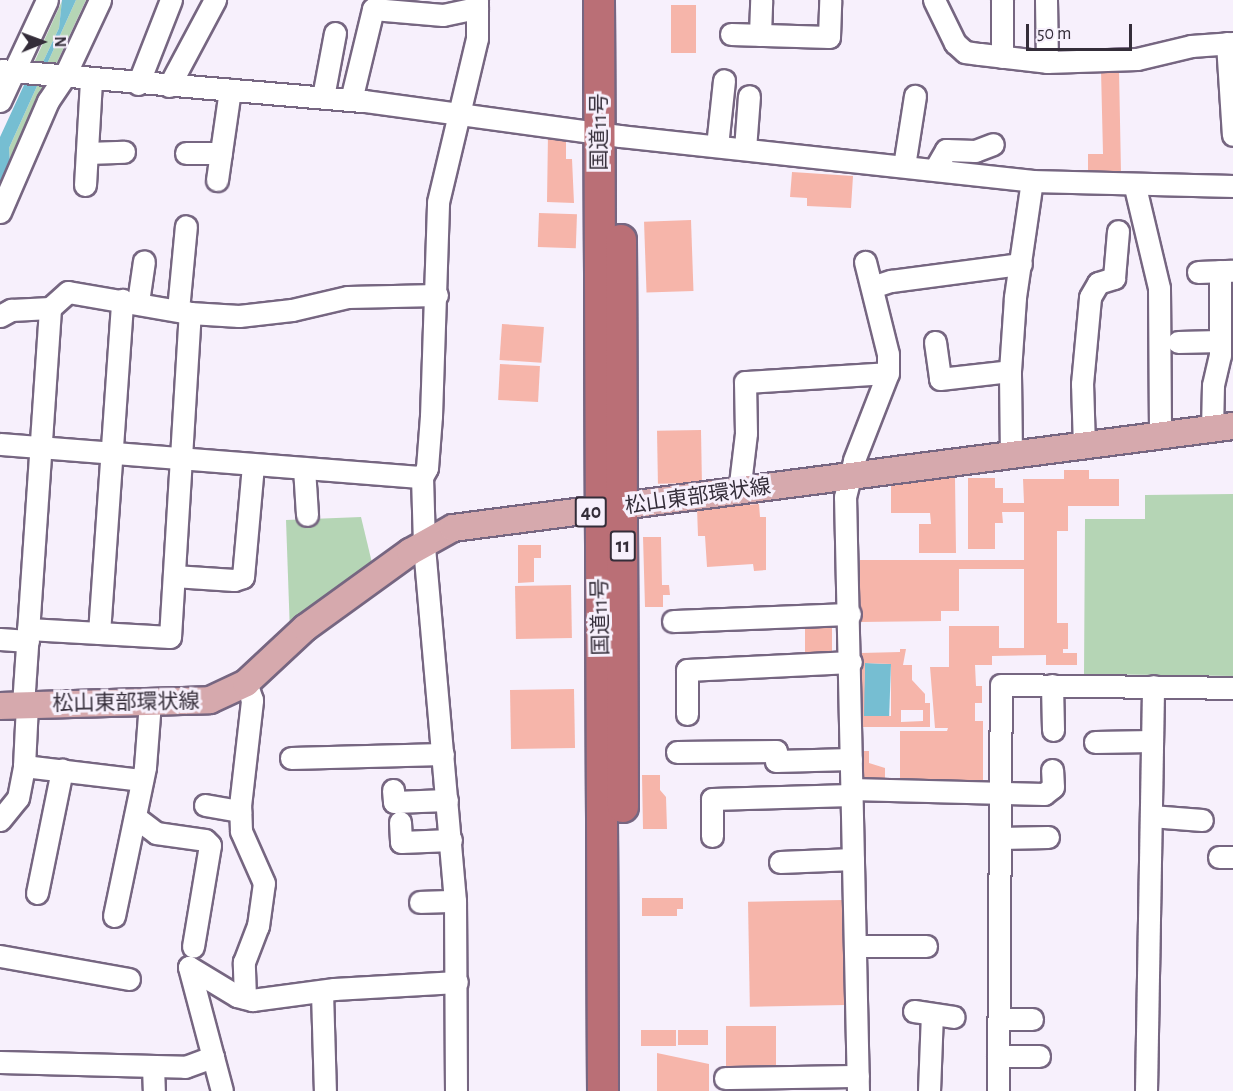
<!DOCTYPE html>
<meta charset="utf-8">
<style>
body{margin:0}
#map{position:relative;width:1233px;height:1091px;overflow:hidden;background:#f7f0fc;font-family:"Alegreya Sans","Noto Sans JP",sans-serif}
div>[style]{position:absolute}
[style*='--x']{left:calc(var(--x)*1px);top:calc(var(--y)*1px);width:calc(var(--w)*1px);rotate:calc(var(--a)*1deg)}
.green>*{inset:0;background:#b5d5b5}
.water>*{inset:0;background:#76bed2;transform-origin:0 0}
.building>*{inset:0;background:#f6b5aa;transform-origin:0 0}
.roads{filter:drop-shadow(2px 0 #766681) drop-shadow(-2px 0 #766681) drop-shadow(0 2px #766681) drop-shadow(0 -2px #766681)}
.minor>*{height:21px;margin:-10.5px;padding:0 10.5px;transform-origin:10.5px;border-radius:10.5px;background:#fff}
.major>*{height:26px;margin:-13px;padding:0 13px;transform-origin:13px;border-radius:13px;background:#d6a9ad}
.highway>*{height:30px;margin:-15px;padding:0 15px;transform-origin:15px;border-radius:15px;background:#ba6f76}
span{translate:-50% -50%;white-space:nowrap;text-align:center;line-height:1.15;-webkit-text-stroke:6px #f7f0fc;paint-order:stroke}
.shield-label span{padding:2px 4px;background:#f7f0fc;border:2px solid;border-radius:4px;-webkit-text-stroke-width:0}
.shield-label{font-size:20px;color:#342d39;font-weight:700}
.street-label{font-size:21px;color:#342d39}
.north{position:absolute;left:12px;top:12px;width:60px;height:60px;-webkit-text-stroke:4px #f7f0fc;paint-order:stroke;rotate:89deg;font-size:16px;font-weight:700;line-height:24px;text-align:center;color:#342d39}
.north::after{content:'';display:block;margin:auto;width:21px;height:27px;background:#342d39;clip-path:polygon(50% 0,100% 100%,50% 72%,0 100%)}
.scale{position:absolute;left:1026px;top:24px;width:106px;height:27px;box-sizing:border-box;border:3px solid #342d39;border-top:0;padding-left:8px;font-size:18px;line-height:21px;white-space:nowrap;color:#342d39;-webkit-text-stroke:4px #f7f0fc;paint-order:stroke}
</style>
<div id="map">
<div class="green">
<div style="clip-path:polygon(76px 0,86px 0,10px 163px,9px 148px)"></div>
<div style="clip-path:polygon(62px 1px,59px 28px,42px 64px,24px 85px)"></div>
<div style="clip-path:polygon(1233px 494px,1233px 676px,1084px 674px,1085px 519px,1145px 519px,1145px 495px)"></div>
<div style="clip-path:polygon(361px 517px,373px 567px,290px 633px,286px 520px)"></div>
</div>
<div class="water">
<div style="clip-path:polygon(62px 0,76px 0,9px 148px,10px 163px,0 185px,0 137px,24px 85px,42px 64px,59px 28px)"></div>
<div style="left:865px;top:663px;width:26px;height:53px;rotate:2deg"></div>
</div>
<div class="building">
<div style="left:671px;top:5px;width:25px;height:48px"></div>
<div style="clip-path:polygon(1119px 69px,1121px 173px,1088px 173px,1088px 154px,1103px 154px,1101px 70px)"></div>
<div style="clip-path:polygon(548px 133px,566px 134px,566px 159px,572px 159px,574px 203px,547px 202px)"></div>
<div style="clip-path:polygon(792px 172px,853px 176px,851px 208px,807px 206px,807px 198px,790px 197px)"></div>
<div style="left:539px;top:213px;width:38px;height:34px;rotate:2deg"></div>
<div style="left:691px;top:220px;width:71px;height:47px;rotate:88deg"></div>
<div style="left:502px;top:324px;width:42px;height:36px;rotate:4deg"></div>
<div style="left:500px;top:364px;width:40px;height:36px;rotate:3deg"></div>
<div style="left:701px;top:430px;width:53px;height:44px;rotate:89deg"></div>
<div style="clip-path:polygon(1064px 470px,1089px 470px,1089px 479px,1119px 479px,1119px 506px,1068px 506px,1068px 531px,1057px 531px,1057px 623px,1068px 623px,1068px 649px,1063px 649px,1063px 653px,1077px 653px,1077px 665px,1046px 665px,1046px 655px,992px 656px,992px 665px,975px 665px,976px 686px,982px 686px,982px 703px,975px 703px,975px 721px,983px 721px,983px 780px,900px 781px,900px 731px,947px 731px,948px 728px,935px 728px,930px 667px,949px 667px,949px 626px,999px 626px,999px 648px,1024px 648px,1024px 569px,959px 569px,959px 611px,941px 611px,941px 621px,860px 622px,860px 560px,1024px 560px,1024px 512px,1002px 512px,1003px 523px,995px 523px,995px 549px,968px 549px,968px 478px,995px 478px,995px 488px,1003px 488px,1003px 503px,1024px 503px,1023px 479px,1064px 479px)"></div>
<div style="clip-path:polygon(955px 477px,956px 553px,919px 553px,919px 524px,931px 524px,930px 513px,891px 513px,891px 484px)"></div>
<div style="clip-path:polygon(759px 504px,760px 517px,766px 517px,766px 570px,754px 571px,753px 564px,707px 567px,705px 536px,698px 536px,697px 508px)"></div>
<div style="clip-path:polygon(643px 537px,661px 537px,662px 585px,669px 585px,670px 595px,663px 595px,663px 607px,645px 607px)"></div>
<div style="clip-path:polygon(518px 545px,541px 545px,541px 558px,534px 558px,534px 582px,518px 583px)"></div>
<div style="left:571px;top:585px;width:53px;height:56px;rotate:89deg"></div>
<div style="left:805px;top:622px;width:27px;height:33px"></div>
<div style="clip-path:polygon(evenodd,900px 649px,906px 649px,903px 665px,912px 665px,912px 680px,925px 694px,925px 703px,930px 703px,930px 727px,862px 727px,861px 653px,900px 652px,900px 649px,865px 663px,891px 664px,891px 716px,864px 716px,865px 663px,900px 649px,901px 710px,923px 710px,923px 721px,901px 722px,901px 710px)"></div>
<div style="left:574px;top:689px;width:59px;height:64px;rotate:89deg"></div>
<div style="clip-path:polygon(864px 751px,869px 751px,869px 763px,885px 768px,885px 780px,861px 779px)"></div>
<div style="clip-path:polygon(642px 775px,660px 775px,660px 790px,666px 797px,667px 829px,643px 829px)"></div>
<div style="clip-path:polygon(642px 898px,683px 898px,683px 909px,677px 909px,677px 916px,642px 916px)"></div>
<div style="left:843px;top:900px;width:105px;height:95px;rotate:89deg"></div>
<div style="left:776px;top:1026px;width:42px;height:50px;rotate:90deg"></div>
<div style="left:676px;top:1030px;width:16px;height:35px;rotate:90deg"></div>
<div style="left:678px;top:1030px;width:30px;height:15px"></div>
<div style="clip-path:polygon(657px 1053px,709px 1064px,709px 1091px,657px 1091px)"></div>
</div>
<div class="roads">
<div class="minor">
<div style="--x:934;--y:0;--w:48;--a:64"></div>
<div style="--x:955;--y:43;--w:13;--a:42"></div>
<div style="--x:965;--y:52;--w:15;--a:8"></div>
<div style="--x:980;--y:54;--w:67;--a:6.8"></div>
<div style="--x:1047;--y:62;--w:90;--a:-1.9"></div>
<div style="--x:1137;--y:59;--w:56;--a:-13.5"></div>
<div style="--x:1191;--y:46;--w:42;--a:-4.1"></div>
<div style="--x:1002;--y:0;--w:57;--a:90"></div>
<div style="--x:1046;--y:0;--w:62;--a:89.1"></div>
<div style="--x:731;--y:34;--w:98;--a:1.8"></div>
<div style="--x:829;--y:37;--w:37;--a:-88"></div>
<div style="--x:760;--y:35;--w:35;--a:-88"></div>
<div style="--x:1227;--y:43;--w:92;--a:86.3"></div>
<div style="--x:0;--y:70;--w:366;--a:4.9"></div>
<div style="--x:365;--y:101;--w:257;--a:7.8"></div>
<div style="--x:620;--y:136;--w:414;--a:6.2"></div>
<div style="--x:1032;--y:181;--w:201;--a:1.4"></div>
<div style="--x:138;--y:84;--w:90;--a:-68.6"></div>
<div style="--x:169;--y:86;--w:98;--a:-61.9"></div>
<div style="--x:323;--y:97;--w:65;--a:-79.4"></div>
<div style="--x:351;--y:100;--w:94;--a:-76.4"></div>
<div style="--x:373;--y:9;--w:70;--a:4.9"></div>
<div style="--x:443;--y:15;--w:35;--a:-12"></div>
<div style="--x:0;--y:101;--w:111;--a:-65"></div>
<div style="--x:717;--y:146;--w:66;--a:-83.9"></div>
<div style="--x:745;--y:149;--w:53;--a:-85.7"></div>
<div style="--x:87;--y:153;--w:37;--a:-2"></div>
<div style="--x:186;--y:153;--w:35;--a:0"></div>
<div style="--x:904;--y:166;--w:71;--a:-81.1"></div>
<div style="--x:935;--y:169;--w:22;--a:-60"></div>
<div style="--x:946;--y:150;--w:29;--a:2"></div>
<div style="--x:975;--y:151;--w:19;--a:-21"></div>
<div style="--x:217;--y:180;--w:91;--a:-81.8"></div>
<div style="--x:85;--y:185;--w:105;--a:-86.7"></div>
<div style="--x:1135;--y:187;--w:104;--a:76.6"></div>
<div style="--x:1159;--y:288;--w:148;--a:89.6"></div>
<div style="--x:0;--y:212;--w:121;--a:-66.6"></div>
<div style="--x:48;--y:101;--w:29;--a:-56"></div>
<div style="--x:64;--y:77;--w:85;--a:-64.9"></div>
<div style="--x:1198;--y:272;--w:34;--a:-2"></div>
<div style="--x:872;--y:287;--w:20;--a:-18"></div>
<div style="--x:891;--y:281;--w:131;--a:-7.5"></div>
<div style="--x:138;--y:302;--w:41;--a:-81.7"></div>
<div style="--x:178;--y:310;--w:84;--a:-84.6"></div>
<div style="--x:0;--y:316;--w:13;--a:-29"></div>
<div style="--x:11;--y:310;--w:39;--a:-3"></div>
<div style="--x:50;--y:308;--w:24;--a:-42"></div>
<div style="--x:68;--y:292;--w:124;--a:9.8"></div>
<div style="--x:190;--y:313;--w:49;--a:3.5"></div>
<div style="--x:239;--y:316;--w:53;--a:-6.5"></div>
<div style="--x:292;--y:310;--w:57;--a:-13.1"></div>
<div style="--x:348;--y:297;--w:89;--a:-1.3"></div>
<div style="--x:935;--y:342;--w:37;--a:82"></div>
<div style="--x:940;--y:379;--w:70;--a:-6.5"></div>
<div style="--x:1178;--y:342;--w:42;--a:-1.4"></div>
<div style="--x:1212;--y:429;--w:44;--a:-88.7"></div>
<div style="--x:1213;--y:385;--w:31;--a:-77"></div>
<div style="--x:1220;--y:355;--w:84;--a:-90"></div>
<div style="--x:0;--y:444;--w:423;--a:4.5"></div>
<div style="--x:1084;--y:446;--w:62;--a:-91.8"></div>
<div style="--x:1082;--y:384;--w:87;--a:-84.7"></div>
<div style="--x:1090;--y:297;--w:16;--a:-60"></div>
<div style="--x:1098;--y:283;--w:17;--a:-17"></div>
<div style="--x:1114;--y:278;--w:47;--a:-85.1"></div>
<div style="--x:1011;--y:456;--w:85;--a:-90.7"></div>
<div style="--x:1010;--y:371;--w:74;--a:-86.1"></div>
<div style="--x:1015;--y:297;--w:117;--a:-81.7"></div>
<div style="--x:304;--y:468;--w:47;--a:86.3"></div>
<div style="--x:739;--y:492;--w:59;--a:-83.2"></div>
<div style="--x:746;--y:433;--w:51;--a:-91.1"></div>
<div style="--x:745;--y:382;--w:143;--a:-3.6"></div>
<div style="--x:174;--y:576;--w:60;--a:3.8"></div>
<div style="--x:234;--y:580;--w:9;--a:-18"></div>
<div style="--x:243;--y:577;--w:113;--a:-84.9"></div>
<div style="--x:673;--y:621;--w:177;--a:-2.3"></div>
<div style="--x:28;--y:629;--w:142;--a:3.2"></div>
<div style="--x:170;--y:637;--w:325;--a:-86.5"></div>
<div style="--x:99;--y:633;--w:334;--a:-86"></div>
<div style="--x:0;--y:639;--w:28;--a:4"></div>
<div style="--x:1052;--y:685;--w:45;--a:88.7"></div>
<div style="--x:23;--y:705;--w:398;--a:-86.1"></div>
<div style="--x:687;--y:714;--w:44;--a:-90"></div>
<div style="--x:687;--y:670;--w:164;--a:-2.8"></div>
<div style="--x:1095;--y:742;--w:57;--a:-1"></div>
<div style="--x:677;--y:752;--w:99;--a:-0.6"></div>
<div style="--x:776;--y:751;--w:10;--a:90"></div>
<div style="--x:776;--y:761;--w:75;--a:-1.5"></div>
<div style="--x:291;--y:758;--w:152;--a:-1.5"></div>
<div style="--x:24;--y:766;--w:119;--a:6.8"></div>
<div style="--x:851;--y:789;--w:193;--a:1.5"></div>
<div style="--x:1044;--y:794;--w:11;--a:-38"></div>
<div style="--x:1053;--y:787;--w:17;--a:-93"></div>
<div style="--x:393;--y:790;--w:12;--a:85"></div>
<div style="--x:394;--y:802;--w:53;--a:-2.2"></div>
<div style="--x:205;--y:805;--w:36;--a:10"></div>
<div style="--x:1151;--y:816;--w:51;--a:4.5"></div>
<div style="--x:135;--y:817;--w:26;--a:37"></div>
<div style="--x:156;--y:833;--w:49;--a:8.1"></div>
<div style="--x:205;--y:840;--w:7;--a:45"></div>
<div style="--x:210;--y:845;--w:103;--a:99.5"></div>
<div style="--x:0;--y:820;--w:28;--a:-51"></div>
<div style="--x:18;--y:798;--w:33;--a:-79"></div>
<div style="--x:24;--y:766;--w:61;--a:-87.2"></div>
<div style="--x:400;--y:822;--w:20;--a:87"></div>
<div style="--x:401;--y:842;--w:50;--a:-2.3"></div>
<div style="--x:712;--y:836;--w:37;--a:-90"></div>
<div style="--x:712;--y:799;--w:139;--a:-1.6"></div>
<div style="--x:1000;--y:838;--w:48;--a:-1.2"></div>
<div style="--x:1219;--y:857;--w:14;--a:0"></div>
<div style="--x:780;--y:862;--w:73;--a:-2.4"></div>
<div style="--x:37;--y:893;--w:126;--a:-78.5"></div>
<div style="--x:420;--y:902;--w:35;--a:-2"></div>
<div style="--x:114;--y:916;--w:152;--a:-78.2"></div>
<div style="--x:145;--y:767;--w:65;--a:-85.6"></div>
<div style="--x:855;--y:946;--w:71;--a:0"></div>
<div style="--x:0;--y:956;--w:131;--a:10.1"></div>
<div style="--x:189;--y:967;--w:56;--a:31.1"></div>
<div style="--x:237;--y:996;--w:16;--a:15"></div>
<div style="--x:252;--y:1000;--w:83;--a:-7.6"></div>
<div style="--x:334;--y:989;--w:123;--a:-3.3"></div>
<div style="--x:189;--y:967;--w:128;--a:75.1"></div>
<div style="--x:322;--y:992;--w:99;--a:88.3"></div>
<div style="--x:245;--y:998;--w:36;--a:-92"></div>
<div style="--x:244;--y:962;--w:39;--a:-69"></div>
<div style="--x:258;--y:926;--w:43;--a:-82.1"></div>
<div style="--x:264;--y:883;--w:57;--a:-113.9"></div>
<div style="--x:241;--y:831;--w:25;--a:-92"></div>
<div style="--x:240;--y:806;--w:107;--a:-83.5"></div>
<div style="--x:252;--y:700;--w:18;--a:-109"></div>
<div style="--x:914;--y:1011;--w:40;--a:8.5"></div>
<div style="--x:999;--y:1019;--w:33;--a:0"></div>
<div style="--x:998;--y:1056;--w:41;--a:0"></div>
<div style="--x:0;--y:1062;--w:185;--a:1.5"></div>
<div style="--x:185;--y:1067;--w:30;--a:-20"></div>
<div style="--x:153;--y:1066;--w:25;--a:88"></div>
<div style="--x:725;--y:1078;--w:133;--a:-0.9"></div>
<div style="--x:456;--y:1091;--w:190;--a:-90.3"></div>
<div style="--x:455;--y:901;--w:358;--a:-95"></div>
<div style="--x:424;--y:544;--w:67;--a:-91.7"></div>
<div style="--x:422;--y:477;--w:10;--a:-61"></div>
<div style="--x:427;--y:468;--w:52;--a:-85.6"></div>
<div style="--x:431;--y:416;--w:214;--a:-88.1"></div>
<div style="--x:438;--y:202;--w:169;--a:-76.6"></div>
<div style="--x:477;--y:38;--w:38;--a:-90"></div>
<div style="--x:858;--y:1091;--w:594;--a:-91.25"></div>
<div style="--x:845;--y:497;--w:38;--a:-76"></div>
<div style="--x:854;--y:460;--w:93;--a:-68.7"></div>
<div style="--x:888;--y:373;--w:19;--a:-90"></div>
<div style="--x:888;--y:354;--w:95;--a:-104"></div>
<div style="--x:929;--y:1091;--w:77;--a:-87.8"></div>
<div style="--x:998;--y:1091;--w:406;--a:-89.6"></div>
<div style="--x:1001;--y:685;--w:232;--a:0.7"></div>
<div style="--x:1146;--y:1091;--w:405;--a:-89"></div>
</div>
<div class="major">
<div style="--x:0;--y:706;--w:210;--a:-1.6"></div>
<div style="--x:210;--y:700;--w:40;--a:-25"></div>
<div style="--x:246;--y:683;--w:81;--a:-43"></div>
<div style="--x:305;--y:628;--w:130;--a:-35.9"></div>
<div style="--x:410;--y:552;--w:49;--a:-29.2"></div>
<div style="--x:453;--y:528;--w:787;--a:-7.45"></div>
</div>
<div class="highway">
<div style="--x:599;--y:0;--w:1091;--a:89.79"></div>
<div style="--x:621;--y:240;--w:567;--a:89.8"></div>
</div>
</div>
<div class="shield-label">
<span style="left:591px;top:512px">40</span>
<span style="left:623px;top:546px">11</span>
</div>
<div class="street-label">
<span style="left:600px;top:132px;rotate:-90deg">国道11号</span>
<span style="left:698px;top:497px;rotate:-8deg">松山東部環状線</span>
<span style="left:601px;top:617px;rotate:-91deg">国道11号</span>
<span style="left:126px;top:703px;rotate:-1deg">松山東部環状線</span>
</div>
<div class="north">N</div>
<div class="scale">50 m</div>
</div>
